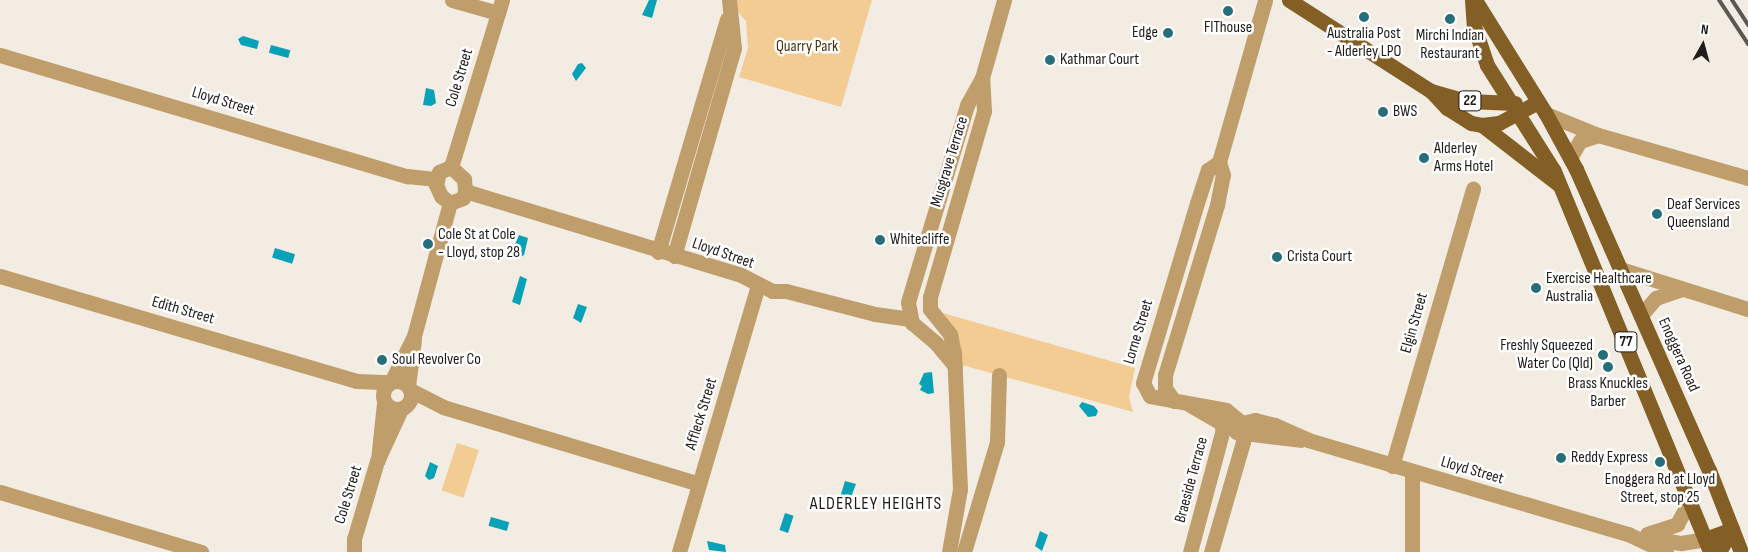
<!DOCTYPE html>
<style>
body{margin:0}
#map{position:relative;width:1748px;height:552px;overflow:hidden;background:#f3ece3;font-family:"Sofia Sans Condensed",sans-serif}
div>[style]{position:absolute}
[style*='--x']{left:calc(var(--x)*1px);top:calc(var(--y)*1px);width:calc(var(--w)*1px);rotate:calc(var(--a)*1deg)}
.green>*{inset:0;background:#f3cc94;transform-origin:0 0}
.water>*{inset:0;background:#08a1b7;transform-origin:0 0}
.minor>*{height:15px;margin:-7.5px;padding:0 7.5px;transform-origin:7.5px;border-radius:7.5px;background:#c09e6c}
.minor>.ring{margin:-7.5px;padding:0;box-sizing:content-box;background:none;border:15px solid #c09e6c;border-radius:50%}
.major>*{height:15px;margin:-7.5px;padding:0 7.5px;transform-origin:7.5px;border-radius:7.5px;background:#835f25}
.rail>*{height:4px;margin:-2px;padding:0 2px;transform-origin:2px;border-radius:2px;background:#5b5752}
.dots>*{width:14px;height:14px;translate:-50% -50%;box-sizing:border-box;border:2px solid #fff;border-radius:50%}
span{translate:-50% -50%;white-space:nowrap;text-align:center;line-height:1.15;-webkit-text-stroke:5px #fff;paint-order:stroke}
.shield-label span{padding:1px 4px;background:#fff;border:1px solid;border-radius:4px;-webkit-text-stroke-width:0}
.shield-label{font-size:15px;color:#1e1b18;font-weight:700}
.poi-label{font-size:16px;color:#1e1b18}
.right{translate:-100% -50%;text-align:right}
.left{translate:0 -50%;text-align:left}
.park-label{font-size:16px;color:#473311}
.street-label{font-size:16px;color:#1e1b18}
.neighbourhood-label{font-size:18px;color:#1e1b18;letter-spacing:1px}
.north{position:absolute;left:1678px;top:20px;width:50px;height:50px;-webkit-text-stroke:4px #fff;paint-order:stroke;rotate:7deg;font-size:14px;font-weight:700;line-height:20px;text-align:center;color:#1e1b18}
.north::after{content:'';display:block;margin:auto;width:18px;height:22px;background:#1e1b18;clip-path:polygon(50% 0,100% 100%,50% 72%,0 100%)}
</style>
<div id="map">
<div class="green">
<div style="clip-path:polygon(737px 0,872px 0,841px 107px,739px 77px,748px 48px,746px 21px,738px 12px)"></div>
<div style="clip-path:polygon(943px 313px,1135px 368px,1129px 397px,1133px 412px,962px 365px,959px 341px)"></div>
<div style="left:457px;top:443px;width:23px;height:50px;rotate:18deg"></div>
</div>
<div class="water">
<div style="clip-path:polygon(649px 0,657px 0,652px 18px,642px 15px)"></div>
<div style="clip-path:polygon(243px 36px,259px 41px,257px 49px,241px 45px,238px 39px)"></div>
<div style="left:271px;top:45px;width:20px;height:8px;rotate:15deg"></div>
<div style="clip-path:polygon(582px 63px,586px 68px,576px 81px,572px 74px,578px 64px)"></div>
<div style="clip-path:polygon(426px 88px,434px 90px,436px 103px,431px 106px,423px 105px)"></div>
<div style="clip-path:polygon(519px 235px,528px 238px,524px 255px,518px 258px,513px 249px)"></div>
<div style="left:275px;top:248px;width:21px;height:10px;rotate:17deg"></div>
<div style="clip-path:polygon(520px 276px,527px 279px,520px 305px,512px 302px)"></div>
<div style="clip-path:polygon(578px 304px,587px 307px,581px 323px,573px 318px)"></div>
<div style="clip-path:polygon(932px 372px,934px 393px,928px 394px,920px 390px,922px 386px,919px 384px,924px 373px)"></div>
<div style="clip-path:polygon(1082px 402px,1094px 406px,1098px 411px,1096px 416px,1088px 417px,1079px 406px)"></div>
<div style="clip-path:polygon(430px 462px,438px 466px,434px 478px,429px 480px,425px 476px)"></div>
<div style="clip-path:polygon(845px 481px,856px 484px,846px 510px,837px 507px)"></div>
<div style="left:785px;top:513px;width:9px;height:18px;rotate:18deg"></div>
<div style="left:491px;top:517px;width:19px;height:9px;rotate:16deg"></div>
<div style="clip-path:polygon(1040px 531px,1048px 535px,1042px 551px,1035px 546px)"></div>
<div style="clip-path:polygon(707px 541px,725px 545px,726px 552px,709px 550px)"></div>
</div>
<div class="minor">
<div style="--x:452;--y:0;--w:48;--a:15.8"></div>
<div style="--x:0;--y:55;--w:425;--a:16.6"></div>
<div style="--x:407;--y:176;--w:30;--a:6"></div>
<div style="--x:1546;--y:114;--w:56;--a:22"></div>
<div style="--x:1598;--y:135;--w:156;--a:16"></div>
<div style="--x:1570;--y:158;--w:20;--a:-60"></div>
<div style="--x:1580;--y:141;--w:19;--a:-18"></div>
<div style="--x:451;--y:167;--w:175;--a:-73"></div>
<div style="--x:451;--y:167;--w:18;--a:43"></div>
<div style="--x:464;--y:179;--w:12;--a:85"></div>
<div style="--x:465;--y:191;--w:7;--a:106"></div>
<div style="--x:463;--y:198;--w:14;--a:159"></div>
<div style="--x:450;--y:203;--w:11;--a:-142"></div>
<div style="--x:441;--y:196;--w:12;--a:-114"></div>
<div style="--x:436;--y:185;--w:13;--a:-77"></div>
<div style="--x:439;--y:172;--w:13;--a:-23"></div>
<div style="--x:465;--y:191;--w:288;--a:16.9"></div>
<div style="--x:741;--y:275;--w:35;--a:27"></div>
<div style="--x:772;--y:291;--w:14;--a:0"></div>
<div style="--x:786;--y:291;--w:92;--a:14.5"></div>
<div style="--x:875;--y:314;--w:34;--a:8"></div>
<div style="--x:658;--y:252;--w:243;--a:-73.5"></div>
<div style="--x:674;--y:256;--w:216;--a:-73.9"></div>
<div style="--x:734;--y:48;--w:48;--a:-95.9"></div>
<div style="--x:1620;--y:269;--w:134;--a:17.4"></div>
<div style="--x:0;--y:276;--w:371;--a:16.4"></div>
<div style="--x:356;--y:381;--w:33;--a:2"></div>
<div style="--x:1641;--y:315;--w:23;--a:-49"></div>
<div style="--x:1656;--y:298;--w:28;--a:-19"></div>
<div style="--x:955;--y:366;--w:30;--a:-130"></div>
<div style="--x:936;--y:343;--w:31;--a:-140"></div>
<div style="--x:912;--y:323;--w:21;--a:-101"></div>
<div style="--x:908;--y:302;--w:206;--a:-73.3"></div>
<div style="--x:967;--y:105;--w:31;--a:-61"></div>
<div style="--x:982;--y:78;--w:81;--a:-74.2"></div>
<div class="ring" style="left:383px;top:381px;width:13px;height:13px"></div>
<div style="--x:391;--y:382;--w:51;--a:-63.4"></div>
<div style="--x:414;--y:336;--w:138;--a:-74.9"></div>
<div style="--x:408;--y:386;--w:46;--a:-82.6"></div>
<div style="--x:410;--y:390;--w:37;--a:27"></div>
<div style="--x:443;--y:407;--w:267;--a:16.7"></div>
<div style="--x:1174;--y:401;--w:16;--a:-125"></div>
<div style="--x:1165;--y:388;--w:13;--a:-90"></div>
<div style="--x:1165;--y:375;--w:178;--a:-73"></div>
<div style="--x:1217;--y:205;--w:31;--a:-79"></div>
<div style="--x:1223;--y:175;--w:14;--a:-107"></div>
<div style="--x:1219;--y:162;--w:168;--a:-74.1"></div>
<div style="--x:1190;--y:405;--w:34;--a:30"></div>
<div style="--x:1220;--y:422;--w:8;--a:67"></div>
<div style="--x:1223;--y:429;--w:127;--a:105"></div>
<div style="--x:1223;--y:427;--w:33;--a:-12"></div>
<div style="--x:1255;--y:420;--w:21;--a:14"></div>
<div style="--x:1275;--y:425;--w:36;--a:24"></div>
<div style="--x:1308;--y:440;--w:334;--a:16.4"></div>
<div style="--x:1628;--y:534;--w:42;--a:25.3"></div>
<div style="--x:1236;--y:432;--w:65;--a:7"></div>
<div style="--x:378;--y:460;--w:57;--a:-84"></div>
<div style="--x:1392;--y:466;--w:289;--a:-73.7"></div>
<div style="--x:1412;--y:471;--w:81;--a:90"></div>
<div style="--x:0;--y:492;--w:210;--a:16.6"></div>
<div style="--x:1647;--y:534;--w:32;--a:-18"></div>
<div style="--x:1677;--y:524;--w:26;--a:-61"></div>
<div style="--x:1646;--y:537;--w:36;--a:10"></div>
<div style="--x:1681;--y:543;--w:24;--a:-9"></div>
<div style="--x:354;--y:552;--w:13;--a:-90"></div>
<div style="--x:354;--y:539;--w:81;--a:-73.6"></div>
<div style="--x:377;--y:461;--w:57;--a:-65.2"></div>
<div style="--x:679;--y:552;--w:278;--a:-73.5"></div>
<div style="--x:949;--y:552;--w:64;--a:-80.1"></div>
<div style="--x:960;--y:489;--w:136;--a:-92.5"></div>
<div style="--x:954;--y:353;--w:19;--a:-102"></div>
<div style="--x:950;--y:334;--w:32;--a:-129"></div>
<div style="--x:930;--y:309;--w:12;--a:-90"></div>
<div style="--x:930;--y:297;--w:194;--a:-73.8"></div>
<div style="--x:984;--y:111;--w:33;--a:-93"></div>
<div style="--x:964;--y:552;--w:115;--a:-73.3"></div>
<div style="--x:997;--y:442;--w:67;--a:-88.3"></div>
<div style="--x:1211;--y:552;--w:115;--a:-73.8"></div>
<div style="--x:1243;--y:442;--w:19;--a:-93"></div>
<div style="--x:1242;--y:423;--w:21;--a:-141"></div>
<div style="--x:1226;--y:410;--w:77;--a:-169.6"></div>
<div style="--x:1150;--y:396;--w:15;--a:-118"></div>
<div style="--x:1143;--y:383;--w:188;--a:-73.3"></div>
<div style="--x:1197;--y:203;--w:35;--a:-72"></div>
<div style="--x:1208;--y:170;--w:14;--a:-36"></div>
</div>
<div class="major">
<div style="--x:1289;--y:0;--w:169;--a:32.7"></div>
<div style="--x:1431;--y:91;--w:23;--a:47"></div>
<div style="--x:1447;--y:108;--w:28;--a:32"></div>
<div style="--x:1471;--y:123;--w:11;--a:10"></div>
<div style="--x:1482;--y:125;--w:17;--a:-7"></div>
<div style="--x:1499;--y:123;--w:44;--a:-28.3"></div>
<div style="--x:1472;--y:0;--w:26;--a:86"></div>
<div style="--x:1474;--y:26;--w:41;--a:71.6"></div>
<div style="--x:1487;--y:65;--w:125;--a:57.7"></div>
<div style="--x:1554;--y:171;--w:412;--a:67.7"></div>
<div style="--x:1475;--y:0;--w:134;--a:58.1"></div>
<div style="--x:1546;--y:114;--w:63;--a:61.4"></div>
<div style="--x:1576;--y:169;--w:329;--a:66.2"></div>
<div style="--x:1709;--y:470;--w:88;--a:68.7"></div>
<div style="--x:1431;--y:91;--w:37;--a:16"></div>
<div style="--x:1467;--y:101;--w:48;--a:2.4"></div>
<div style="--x:1482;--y:125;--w:96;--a:37.8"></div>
<div style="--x:1705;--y:539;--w:29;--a:-20"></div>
<div style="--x:1719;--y:552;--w:26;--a:-61"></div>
</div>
<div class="rail">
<div style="--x:1719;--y:0;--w:53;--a:56.6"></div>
<div style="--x:1732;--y:0;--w:30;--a:57"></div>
</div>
<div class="dots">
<div style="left:1228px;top:11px;background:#276e7b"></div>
<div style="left:1364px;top:17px;background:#276e7b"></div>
<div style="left:1450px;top:19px;background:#276e7b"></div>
<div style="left:1168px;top:33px;background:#276e7b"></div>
<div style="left:1050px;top:60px;background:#276e7b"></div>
<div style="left:1383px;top:112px;background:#276e7b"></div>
<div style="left:1424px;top:158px;background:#276e7b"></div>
<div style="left:1657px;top:214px;background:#276e7b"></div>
<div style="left:880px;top:240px;background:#276e7b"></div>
<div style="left:428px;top:244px;background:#276e7b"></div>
<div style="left:1277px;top:257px;background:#276e7b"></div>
<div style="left:1536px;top:288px;background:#276e7b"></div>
<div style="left:1603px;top:355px;background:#276e7b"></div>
<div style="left:382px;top:360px;background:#276e7b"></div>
<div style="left:1608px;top:367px;background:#276e7b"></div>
<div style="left:1561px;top:458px;background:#276e7b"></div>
<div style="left:1660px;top:462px;background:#276e7b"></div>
</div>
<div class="shield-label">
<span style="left:1470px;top:101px">22</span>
<span style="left:1626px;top:342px">77</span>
</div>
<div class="poi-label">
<span style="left:1228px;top:28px">FIThouse</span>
<span class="right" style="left:1158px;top:33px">Edge</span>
<span style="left:1364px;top:43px">Australia Post<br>- Alderley LPO</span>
<span style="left:1450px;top:45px">Mirchi Indian<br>Restaurant</span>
<span class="left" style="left:1060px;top:60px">Kathmar Court</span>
<span class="left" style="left:1393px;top:112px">BWS</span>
<span class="left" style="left:1434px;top:158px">Alderley<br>Arms Hotel</span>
<span class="left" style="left:1667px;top:214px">Deaf Services<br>Queensland</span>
<span class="left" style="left:438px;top:244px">Cole St at Cole<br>- Lloyd, stop 28</span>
<span class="left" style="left:890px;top:240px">Whitecliffe</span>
<span class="left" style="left:1287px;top:257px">Crista Court</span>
<span class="left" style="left:1546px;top:288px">Exercise Healthcare<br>Australia</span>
<span class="right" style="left:1593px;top:355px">Freshly Squeezed<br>Water Co (Qld)</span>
<span class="left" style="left:392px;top:360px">Soul Revolver Co</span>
<span style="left:1608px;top:393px">Brass Knuckles<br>Barber</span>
<span class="left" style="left:1571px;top:458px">Reddy Express</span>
<span style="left:1660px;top:489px">Enoggera Rd at Lloyd<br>Street, stop 25</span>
</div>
<div class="park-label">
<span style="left:807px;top:47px">Quarry Park</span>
</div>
<div class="street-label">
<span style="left:460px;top:78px;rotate:-73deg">Cole Street</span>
<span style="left:223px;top:102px;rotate:17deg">Lloyd Street</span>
<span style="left:950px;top:162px;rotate:-73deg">Musgrave Terrace</span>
<span style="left:723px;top:254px;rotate:19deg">Lloyd Street</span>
<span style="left:183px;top:311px;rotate:16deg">Edith Street</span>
<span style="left:1415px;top:323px;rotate:-74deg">Elgin Street</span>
<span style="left:1139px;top:332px;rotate:-73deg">Lorne Street</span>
<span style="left:1678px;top:355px;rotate:66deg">Enoggera Road</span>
<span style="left:702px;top:414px;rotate:-73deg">Affleck Street</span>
<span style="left:1472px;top:471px;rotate:16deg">Lloyd Street</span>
<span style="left:1192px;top:480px;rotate:-75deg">Braeside Terrace</span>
<span style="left:349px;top:495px;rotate:-73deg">Cole Street</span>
</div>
<div class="neighbourhood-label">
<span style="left:876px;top:504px">ALDERLEY HEIGHTS</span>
</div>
<div class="north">N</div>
</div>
